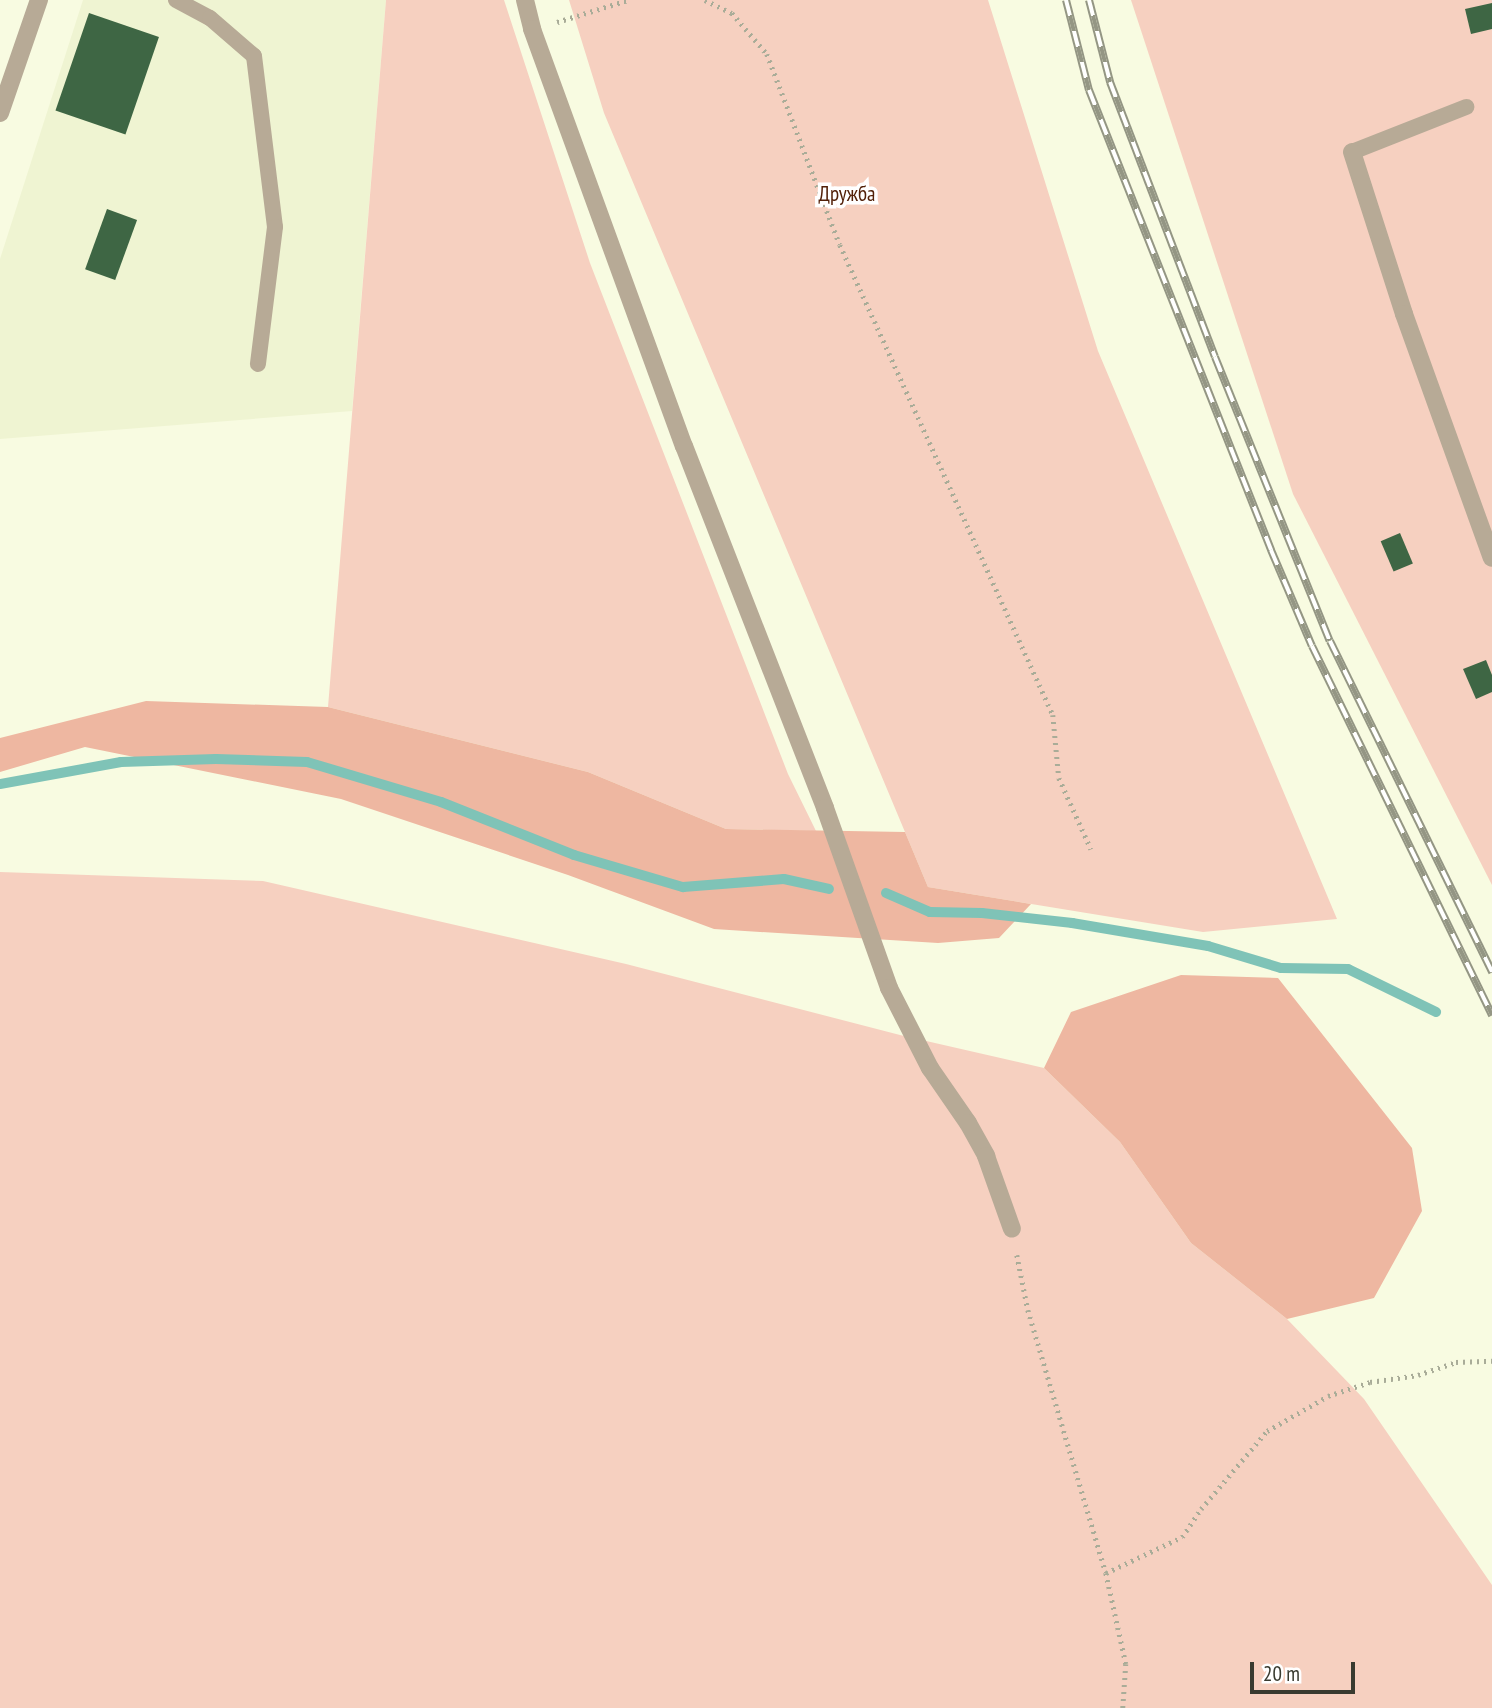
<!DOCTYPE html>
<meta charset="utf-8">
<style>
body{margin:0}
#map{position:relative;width:1492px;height:1708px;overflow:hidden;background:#f8fbe1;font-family:"PT Sans Narrow",sans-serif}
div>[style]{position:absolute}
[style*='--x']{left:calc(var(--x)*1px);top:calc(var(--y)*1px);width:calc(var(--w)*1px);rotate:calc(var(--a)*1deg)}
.built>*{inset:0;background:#eff4d2}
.green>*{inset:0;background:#f6d0c0}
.forest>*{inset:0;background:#eeb7a1}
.stream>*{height:10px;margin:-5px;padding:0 5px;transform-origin:5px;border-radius:5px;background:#7fc3b7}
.building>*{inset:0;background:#3e6644;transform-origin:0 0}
.path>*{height:4.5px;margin-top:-2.25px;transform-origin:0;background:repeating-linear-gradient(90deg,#a9ac98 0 2px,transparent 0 7px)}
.service>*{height:16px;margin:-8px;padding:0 8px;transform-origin:8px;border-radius:8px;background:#b7aa96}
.minor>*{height:18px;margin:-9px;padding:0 9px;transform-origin:9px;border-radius:9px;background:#b7aa96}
.rail>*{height:8px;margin-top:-4px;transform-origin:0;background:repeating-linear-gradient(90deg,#fff 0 16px,#949684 0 32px);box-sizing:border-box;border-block:2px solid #949684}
span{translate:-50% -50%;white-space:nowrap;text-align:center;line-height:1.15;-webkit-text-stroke:7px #fff;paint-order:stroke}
.park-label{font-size:21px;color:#522109}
.scale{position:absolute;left:1250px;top:1662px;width:105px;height:32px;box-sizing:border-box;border:4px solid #393b30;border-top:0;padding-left:9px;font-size:21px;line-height:24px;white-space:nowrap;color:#393b30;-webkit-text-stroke:5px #fff;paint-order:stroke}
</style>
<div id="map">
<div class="built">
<div style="clip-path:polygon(83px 0,386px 0,352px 411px,0 439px,0 259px)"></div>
</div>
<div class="green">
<div style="clip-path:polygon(386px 0,504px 0,590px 263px,788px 774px,816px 831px,726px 829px,588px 772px,328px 707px)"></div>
<div style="clip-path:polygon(569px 0,988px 0,1098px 351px,1337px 919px,1203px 932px,928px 887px,604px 113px)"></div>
<div style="clip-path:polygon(1131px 0,1492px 0,1492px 885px,1293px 494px)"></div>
<div style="clip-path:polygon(0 872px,263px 881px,626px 964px,900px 1035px,1044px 1068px,1120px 1142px,1191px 1243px,1287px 1319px,1364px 1399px,1492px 1585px,1492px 1708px,0 1708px)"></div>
</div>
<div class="forest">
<div style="clip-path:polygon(146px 701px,328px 707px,588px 772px,726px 829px,905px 832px,928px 887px,1031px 904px,999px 938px,938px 943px,714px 929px,568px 875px,341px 799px,85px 747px,0 772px,0 738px)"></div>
<div style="clip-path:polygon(1181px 975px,1278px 978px,1412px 1148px,1422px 1211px,1374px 1298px,1287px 1319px,1191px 1243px,1120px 1142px,1044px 1068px,1071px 1012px)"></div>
</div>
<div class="stream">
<div style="--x:0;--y:784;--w:123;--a:-10.3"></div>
<div style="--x:121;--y:762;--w:95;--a:-1.8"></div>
<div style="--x:216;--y:759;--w:91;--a:1.9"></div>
<div style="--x:307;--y:762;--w:140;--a:16.6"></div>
<div style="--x:441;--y:802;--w:143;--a:21.7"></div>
<div style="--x:574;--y:855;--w:114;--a:16.4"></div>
<div style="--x:683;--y:887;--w:101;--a:-4.5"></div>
<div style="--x:784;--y:879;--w:46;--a:12.5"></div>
<div style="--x:886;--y:893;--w:48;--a:23.4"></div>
<div style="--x:930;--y:912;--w:52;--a:1.1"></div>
<div style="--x:982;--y:913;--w:91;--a:6.3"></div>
<div style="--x:1072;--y:923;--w:138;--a:9.6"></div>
<div style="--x:1208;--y:946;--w:76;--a:16.8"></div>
<div style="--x:1281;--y:968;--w:67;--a:0.9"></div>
<div style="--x:1348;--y:969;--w:98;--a:26"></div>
</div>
<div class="building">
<div style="clip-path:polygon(1492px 3px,1492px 29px,1471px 34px,1465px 9px)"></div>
<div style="left:89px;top:13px;width:74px;height:103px;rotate:19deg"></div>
<div style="left:107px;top:209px;width:32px;height:64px;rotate:20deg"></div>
<div style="left:1400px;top:533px;width:33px;height:21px;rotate:67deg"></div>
<div style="clip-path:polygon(1486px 660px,1492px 675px,1492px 692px,1476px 699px,1463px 669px)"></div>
</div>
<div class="path">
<div style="--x:705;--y:0;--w:30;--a:26"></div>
<div style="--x:732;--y:13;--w:54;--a:49.5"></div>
<div style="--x:767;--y:54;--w:204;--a:69.1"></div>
<div style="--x:840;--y:245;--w:516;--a:65.62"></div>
<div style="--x:1053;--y:715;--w:63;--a:84.6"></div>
<div style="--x:1059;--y:778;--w:78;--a:65.7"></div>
<div style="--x:557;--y:22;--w:74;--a:-17.2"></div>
<div style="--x:1017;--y:1255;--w:56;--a:78.7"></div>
<div style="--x:1028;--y:1310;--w:274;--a:73.5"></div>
<div style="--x:1106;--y:1573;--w:93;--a:77.6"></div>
<div style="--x:1126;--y:1664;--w:44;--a:93.9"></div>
<div style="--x:1106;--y:1573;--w:84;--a:-25.3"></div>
<div style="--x:1182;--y:1537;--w:34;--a:-56"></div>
<div style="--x:1201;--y:1509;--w:102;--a:-49.8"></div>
<div style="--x:1267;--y:1431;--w:70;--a:-29.8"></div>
<div style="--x:1328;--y:1396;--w:44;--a:-18.4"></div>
<div style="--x:1370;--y:1382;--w:49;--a:-8.3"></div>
<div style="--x:1418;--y:1375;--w:40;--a:-18.9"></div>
<div style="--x:1456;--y:1362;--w:36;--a:-2"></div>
</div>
<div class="service">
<div style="--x:176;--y:0;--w:38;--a:28"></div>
<div style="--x:210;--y:18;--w:58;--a:40.8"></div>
<div style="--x:254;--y:56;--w:172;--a:83"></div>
<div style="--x:275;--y:227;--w:138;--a:97.1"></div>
<div style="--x:1352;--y:152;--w:123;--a:-21.5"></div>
</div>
<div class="minor">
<div style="--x:525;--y:0;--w:30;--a:76"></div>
<div style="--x:532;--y:29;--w:444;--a:70"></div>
<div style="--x:684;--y:446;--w:388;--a:68.7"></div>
<div style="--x:825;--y:808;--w:191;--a:70.4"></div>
<div style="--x:889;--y:988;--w:90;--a:62.9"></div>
<div style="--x:930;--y:1068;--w:67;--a:55.4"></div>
<div style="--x:968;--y:1123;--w:38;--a:61"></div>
<div style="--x:986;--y:1156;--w:77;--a:70.4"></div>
<div style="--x:0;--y:113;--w:120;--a:-71"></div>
<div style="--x:1352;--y:152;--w:170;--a:72.2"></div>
<div style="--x:1404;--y:314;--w:259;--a:70.2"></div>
</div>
<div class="rail">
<div style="--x:1066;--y:0;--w:93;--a:75.7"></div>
<div style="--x:1089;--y:90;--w:495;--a:68.4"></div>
<div style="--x:1271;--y:550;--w:104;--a:66.9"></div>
<div style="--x:1312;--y:646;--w:411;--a:64"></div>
<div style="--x:1089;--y:0;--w:85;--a:75.6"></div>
<div style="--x:1110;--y:82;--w:294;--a:69.1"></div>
<div style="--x:1215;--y:357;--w:306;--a:68"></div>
<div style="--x:1330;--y:641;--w:369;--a:63.9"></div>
</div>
<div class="park-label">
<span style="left:847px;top:194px">Дружба</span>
</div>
<div class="scale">20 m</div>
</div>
